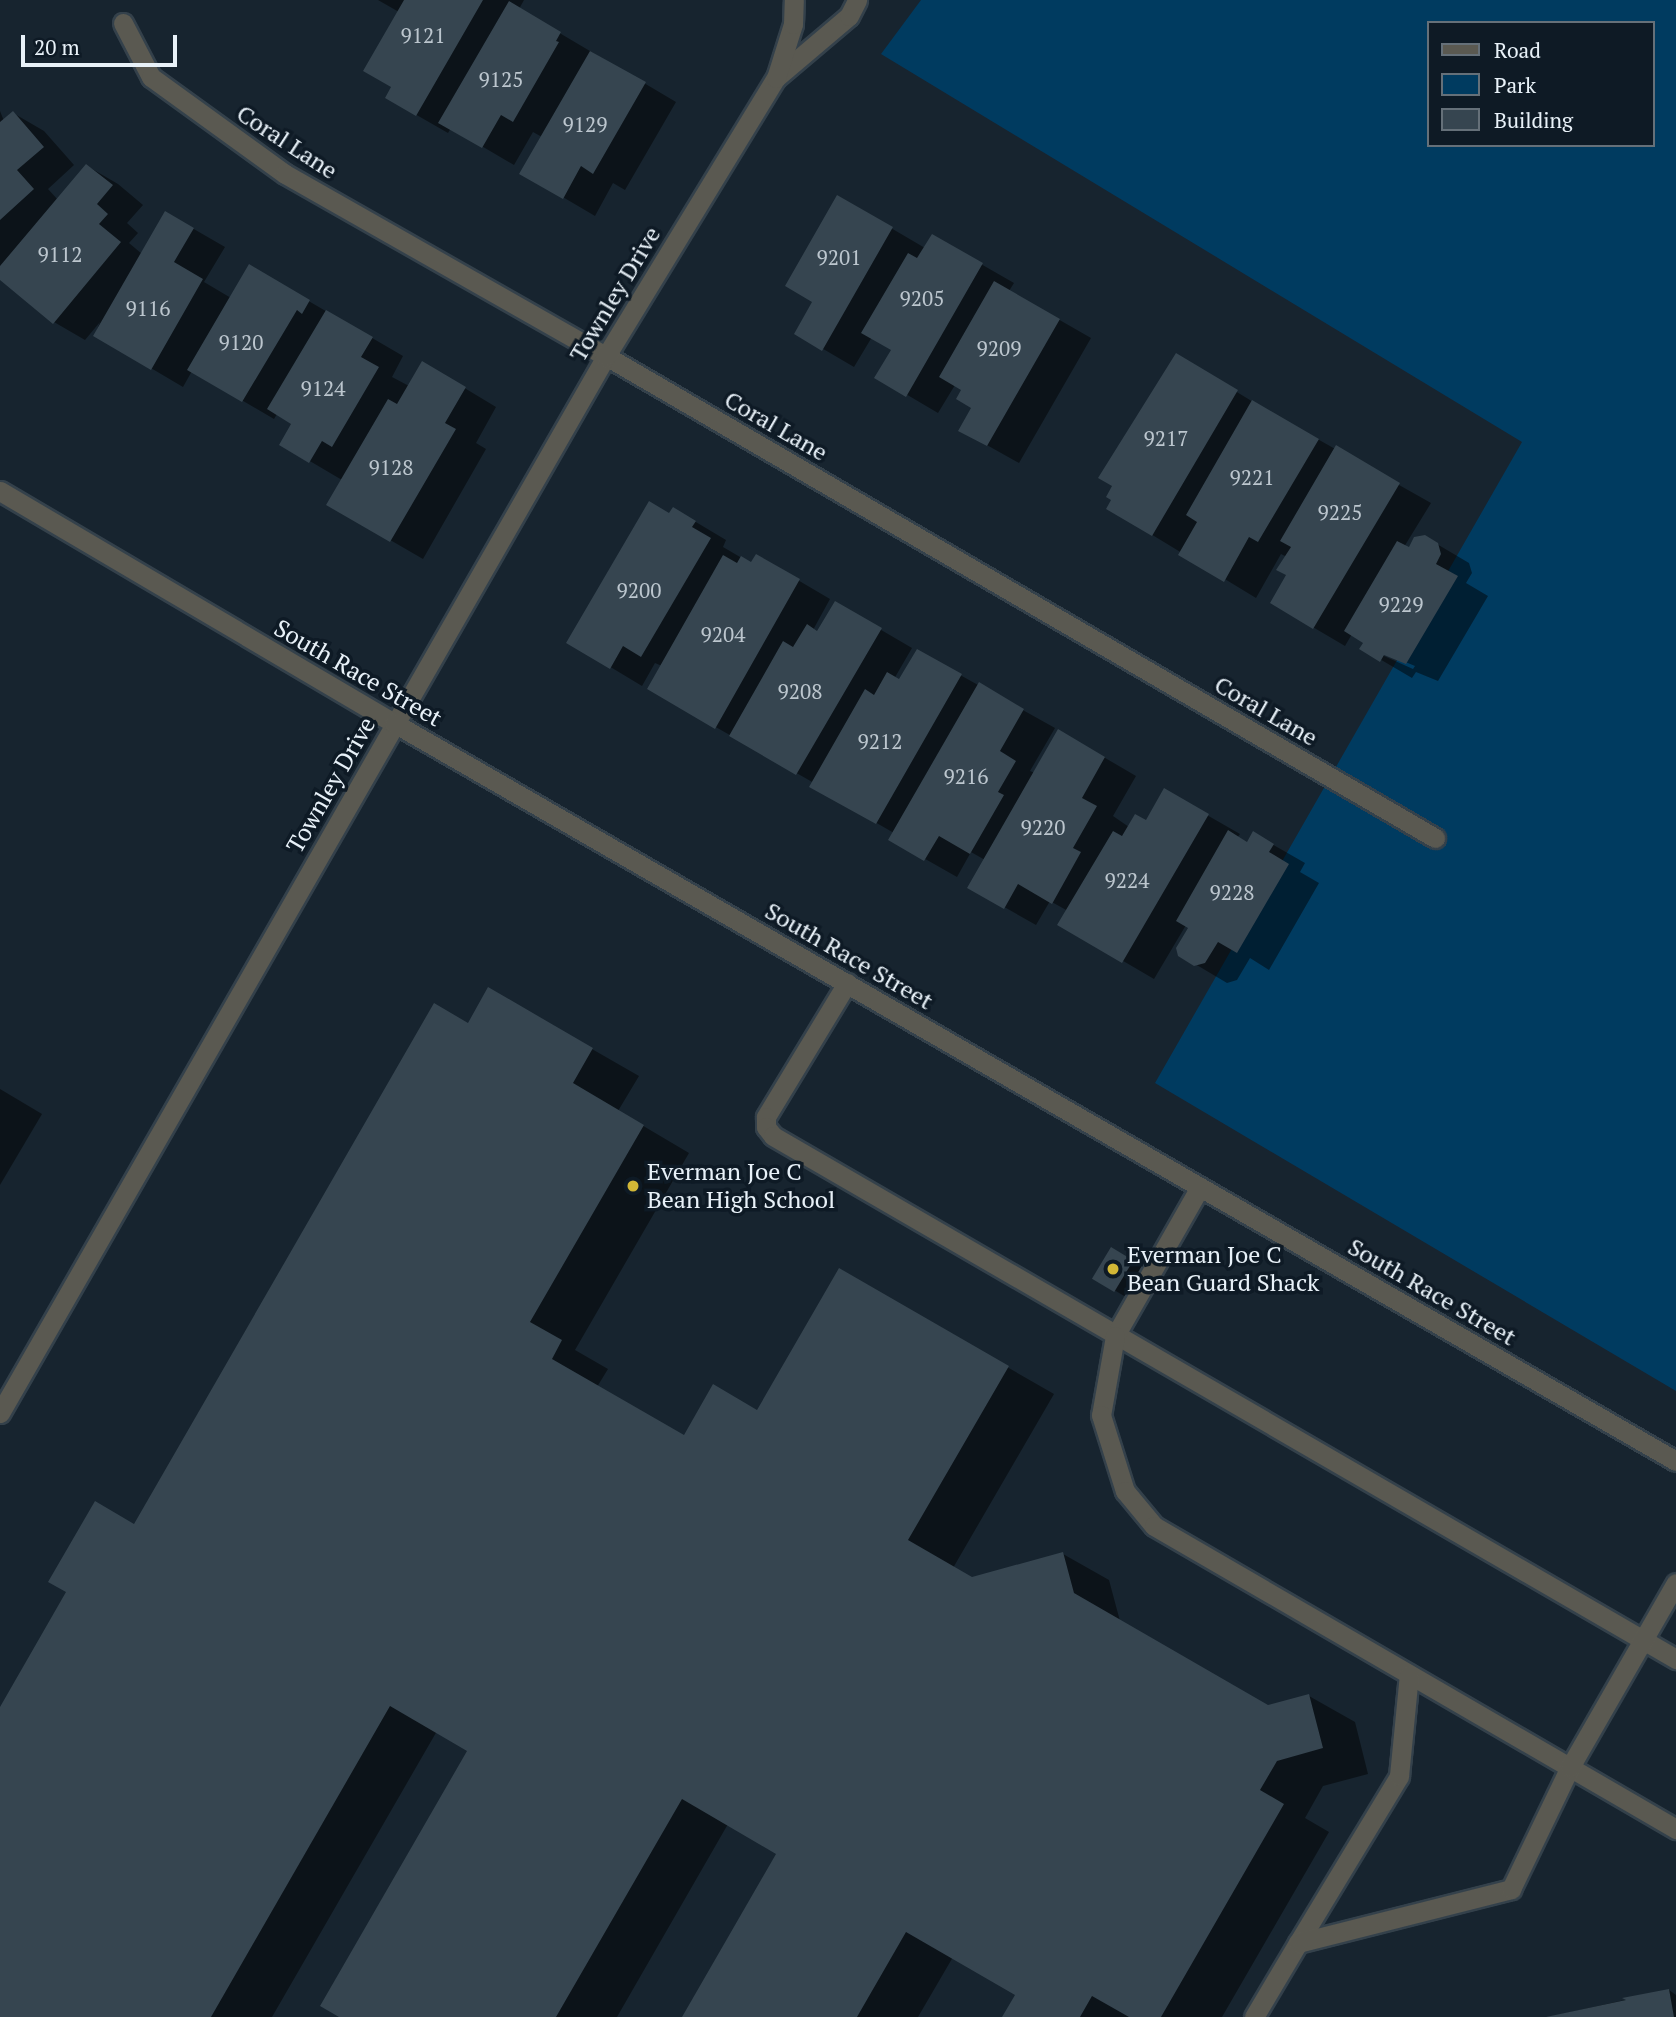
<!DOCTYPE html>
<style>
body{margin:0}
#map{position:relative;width:1676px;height:2017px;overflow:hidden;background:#17242f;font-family:"PT Serif",serif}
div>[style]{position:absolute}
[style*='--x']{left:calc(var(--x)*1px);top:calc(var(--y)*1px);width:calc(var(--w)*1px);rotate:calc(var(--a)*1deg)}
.green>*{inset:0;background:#003b60}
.shadow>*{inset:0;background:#0007;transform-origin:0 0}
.building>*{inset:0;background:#364550;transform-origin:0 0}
.roads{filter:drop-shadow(2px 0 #34414b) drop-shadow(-2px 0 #34414b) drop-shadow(0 2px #34414b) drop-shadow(0 -2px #34414b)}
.service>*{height:19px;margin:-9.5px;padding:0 9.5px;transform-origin:9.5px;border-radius:9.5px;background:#5a5951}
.minor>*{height:19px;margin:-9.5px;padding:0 9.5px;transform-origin:9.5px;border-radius:9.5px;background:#5a5951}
.tertiary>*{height:19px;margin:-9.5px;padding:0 9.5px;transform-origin:9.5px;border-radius:9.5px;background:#5a5951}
.dots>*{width:19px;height:19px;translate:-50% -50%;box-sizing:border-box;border:4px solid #0e1a25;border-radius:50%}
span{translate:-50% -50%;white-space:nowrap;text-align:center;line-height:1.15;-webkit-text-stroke:7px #0e1a25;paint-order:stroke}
.number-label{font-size:21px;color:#bcc6ce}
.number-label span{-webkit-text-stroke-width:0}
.street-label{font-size:24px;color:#e8f1f8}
.poi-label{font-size:24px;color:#e8f1f8}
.left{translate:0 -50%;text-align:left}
.legend{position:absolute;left:1427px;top:21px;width:228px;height:126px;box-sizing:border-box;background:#0e1a25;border:2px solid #657079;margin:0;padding:9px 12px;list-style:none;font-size:21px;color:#e8f1f8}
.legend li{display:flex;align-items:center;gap:14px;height:35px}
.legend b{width:35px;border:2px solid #657079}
.scale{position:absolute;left:21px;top:35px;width:156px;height:32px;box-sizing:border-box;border:4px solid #e8f1f8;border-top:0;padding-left:9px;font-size:21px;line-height:24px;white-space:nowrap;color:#e8f1f8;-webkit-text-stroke:5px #0e1a25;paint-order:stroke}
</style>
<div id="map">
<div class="green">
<div style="clip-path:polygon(evenodd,921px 0,1676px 0,1676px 1391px,1155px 1083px,1522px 442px,881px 54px,921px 0,1429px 23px,1653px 23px,1653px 145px,1429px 145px,1429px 23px)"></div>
</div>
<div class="shadow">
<div style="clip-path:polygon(378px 0,524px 0,519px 9px,676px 102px,625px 190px,613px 183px,595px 216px,522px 173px,542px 137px,533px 132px,514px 165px,451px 128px,448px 133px,387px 98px,394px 87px,399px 12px)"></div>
<div style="clip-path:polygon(0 111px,4px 121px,13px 113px,44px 131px,74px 165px,48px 189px,58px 200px,87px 166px,118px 184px,143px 205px,127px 223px,138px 233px,129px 243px,142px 254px,166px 213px,225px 247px,204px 282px,231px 298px,250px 267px,403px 356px,392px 377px,409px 386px,423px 363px,496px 407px,476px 443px,486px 449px,423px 559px,328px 504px,342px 480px,281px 444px,293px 423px,277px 414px,274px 419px,192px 371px,183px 387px,95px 335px,100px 322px,85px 340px,54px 322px,0 277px)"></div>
<div style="clip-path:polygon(838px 197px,925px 248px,932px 236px,1014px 283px,1009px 291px,1091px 338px,1019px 463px,960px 430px,973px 407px,964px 390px,955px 385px,938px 413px,877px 377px,893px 349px,872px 337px,854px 367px,796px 333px,815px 301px)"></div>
<div style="clip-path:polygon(evenodd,1176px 355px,1268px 411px,1431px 503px,1404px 547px,1409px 549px,1425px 537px,1469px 563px,1472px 573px,1466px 583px,1488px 596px,1438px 681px,1416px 672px,1412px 678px,1361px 648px,1366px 642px,1352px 634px,1345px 646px,1272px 603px,1289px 575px,1287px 557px,1281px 554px,1256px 598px,1108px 508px,1176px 355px,1377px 650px,1415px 666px,1413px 669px,1384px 656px,1377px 650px)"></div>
<div style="clip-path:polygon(674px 509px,726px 540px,723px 547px,752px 564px,757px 556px,830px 599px,813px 630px,818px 633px,835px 603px,912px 648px,894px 679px,900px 682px,917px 651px,1055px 728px,1030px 771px,1035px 773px,1059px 731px,1136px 776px,1113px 816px,1129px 827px,1147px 823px,1165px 791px,1240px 834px,1237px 838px,1248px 844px,1254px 834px,1305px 863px,1300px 872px,1319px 883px,1269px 970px,1250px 958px,1237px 980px,1227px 983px,1180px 955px,1190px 927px,1186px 925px,1154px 979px,1060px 924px,1068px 911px,1050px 901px,1036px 925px,969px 887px,985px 860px,971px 852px,957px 877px,890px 839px,894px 833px,812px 786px,814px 783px,649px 689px,662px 666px,655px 663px,642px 686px,569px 642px)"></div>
<div style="clip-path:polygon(489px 990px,639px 1076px,618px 1111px,689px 1153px,575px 1350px,608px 1369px,597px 1387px,684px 1437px,758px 1412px,840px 1271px,1054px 1394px,953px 1568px,972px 1579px,1063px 1554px,1109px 1580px,1120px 1621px,1268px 1707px,1309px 1696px,1355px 1722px,1368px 1774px,1323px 1786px,1305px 1818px,1329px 1832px,1222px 2017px,1004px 2017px,1017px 1994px,953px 1957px,918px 2017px,684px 2017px,778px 1853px,728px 1824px,617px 2017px,343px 2017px,470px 1750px,437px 1731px,272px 2017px,0 2017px,0 1710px,134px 1526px,469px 1025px)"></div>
<div style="clip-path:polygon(0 1089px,42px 1114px,0 1185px)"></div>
<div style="left:1112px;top:1249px;width:41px;height:34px;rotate:31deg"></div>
<div style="clip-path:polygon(1669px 1990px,1676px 1995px,1676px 2017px,1549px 2017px)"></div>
</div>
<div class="building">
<div style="clip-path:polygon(404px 0,483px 0,416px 116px,385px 98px,391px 87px,363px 71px)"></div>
<div style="clip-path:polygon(509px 1px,561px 32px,556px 41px,559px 42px,513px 122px,501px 115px,482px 148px,438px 123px)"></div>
<div style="clip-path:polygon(590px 51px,646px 82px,593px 174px,581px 166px,563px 199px,519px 174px)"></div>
<div style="clip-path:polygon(13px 111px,44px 147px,17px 170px,34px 189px,0 220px,0 122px)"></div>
<div style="clip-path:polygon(86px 164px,113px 185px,97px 204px,108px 214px,99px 224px,121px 242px,53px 324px,0 280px,0 266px)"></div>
<div style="clip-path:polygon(837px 195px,893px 227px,822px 351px,794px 334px,812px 302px,785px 286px)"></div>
<div style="clip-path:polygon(165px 211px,194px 228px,174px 262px,203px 279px,151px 370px,93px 336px)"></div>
<div style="clip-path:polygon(932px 234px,983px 263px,906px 397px,874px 378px,891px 350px,861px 333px,908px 253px,917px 258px)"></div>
<div style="clip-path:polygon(249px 264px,310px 300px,302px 314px,297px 310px,242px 402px,187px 370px)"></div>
<div style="clip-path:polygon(994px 281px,1060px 319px,987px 446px,958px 431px,971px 408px,956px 399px,961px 390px,939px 377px)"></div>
<div style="clip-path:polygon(326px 310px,373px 337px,361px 357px,379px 367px,332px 447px,322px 441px,309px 463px,279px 445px,291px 424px,267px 409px)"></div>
<div style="clip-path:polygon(1176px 353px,1238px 390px,1152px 536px,1106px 509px,1111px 500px,1106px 497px,1112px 486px,1098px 478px)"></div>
<div style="clip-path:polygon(422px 361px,466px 387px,445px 423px,456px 429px,390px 542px,326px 505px,388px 399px,397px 404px)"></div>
<div style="clip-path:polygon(1252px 400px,1319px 439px,1258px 542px,1249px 537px,1224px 582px,1178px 555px,1197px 522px,1186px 515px)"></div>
<div style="clip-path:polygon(1336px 445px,1400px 483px,1313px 629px,1270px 603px,1286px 575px,1276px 570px,1291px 547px,1280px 541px)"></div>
<div style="clip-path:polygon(649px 501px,669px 513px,673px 507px,696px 521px,692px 527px,711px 538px,641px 657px,623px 646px,610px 669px,566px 643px)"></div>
<div style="clip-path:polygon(1425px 535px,1438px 543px,1441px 554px,1436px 564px,1458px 576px,1406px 664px,1384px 655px,1380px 662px,1359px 649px,1363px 643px,1344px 631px,1397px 541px,1409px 547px,1414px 537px)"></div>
<div style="clip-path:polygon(756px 554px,800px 579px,715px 729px,647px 689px,723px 555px,737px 563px,741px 556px,751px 562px)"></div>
<div style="clip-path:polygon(835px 601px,882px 628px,796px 775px,729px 736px,783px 641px,793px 647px,807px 624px,817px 631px)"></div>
<div style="clip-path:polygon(917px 649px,962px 674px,876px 824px,809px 787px,865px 689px,874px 695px,887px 672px,899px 679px)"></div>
<div style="clip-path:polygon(979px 682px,1024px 709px,1000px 751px,1016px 761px,998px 792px,1004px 795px,970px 854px,939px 836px,924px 861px,888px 840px)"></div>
<div style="clip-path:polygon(1058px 729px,1105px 757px,1082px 798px,1097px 806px,1073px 848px,1081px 852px,1052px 904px,1018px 884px,1004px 909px,967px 888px)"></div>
<div style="clip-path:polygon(1164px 788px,1209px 814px,1122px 963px,1057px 925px,1113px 831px,1122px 836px,1135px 814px,1146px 820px)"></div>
<div style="clip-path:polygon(1228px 830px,1247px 842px,1253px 831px,1274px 844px,1269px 852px,1289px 864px,1237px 953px,1218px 942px,1205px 963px,1194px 966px,1178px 956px,1176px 948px,1188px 928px,1176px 921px)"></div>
<div style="clip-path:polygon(488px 987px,593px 1048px,573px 1083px,644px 1125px,530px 1322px,562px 1340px,552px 1359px,684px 1435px,713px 1384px,757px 1410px,839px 1268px,1009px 1366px,908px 1540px,972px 1577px,1063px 1552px,1074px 1593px,1268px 1705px,1309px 1694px,1323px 1748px,1277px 1761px,1260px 1790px,1284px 1804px,1161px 2017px,1129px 2017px,1092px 1996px,1080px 2017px,1002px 2017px,1015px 1995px,906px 1932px,857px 2017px,682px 2017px,776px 1854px,682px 1799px,556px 2017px,339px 2017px,320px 2006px,467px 1751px,390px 1706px,211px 2017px,0 2017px,0 1707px,66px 1592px,48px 1582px,95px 1501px,134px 1524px,434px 1003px,468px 1023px)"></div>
<div style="left:1111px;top:1247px;width:26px;height:37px;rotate:31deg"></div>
<div style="clip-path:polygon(1669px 1989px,1674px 2017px,1546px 2017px,1626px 2000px,1622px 1998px)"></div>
</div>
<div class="roads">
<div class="service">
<div style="--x:847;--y:983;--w:157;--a:121.2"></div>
<div style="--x:766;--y:1117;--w:10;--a:90"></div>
<div style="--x:766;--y:1127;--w:11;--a:52"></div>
<div style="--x:773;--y:1136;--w:1044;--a:30.08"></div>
<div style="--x:1200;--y:1187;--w:172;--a:119.7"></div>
<div style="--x:1115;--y:1336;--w:80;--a:100"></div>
<div style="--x:1101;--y:1415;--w:80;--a:72.5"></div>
<div style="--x:1125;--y:1491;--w:45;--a:50.4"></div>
<div style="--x:1154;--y:1526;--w:604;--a:30.13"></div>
<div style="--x:1298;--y:1943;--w:195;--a:-58.8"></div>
<div style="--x:1399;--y:1776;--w:102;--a:-84.4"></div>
<div style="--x:1254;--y:2017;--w:86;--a:-59.3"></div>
<div style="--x:1298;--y:1943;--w:220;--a:-14.2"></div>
<div style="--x:1511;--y:1889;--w:136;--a:-64.2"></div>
<div style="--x:1570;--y:1767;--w:212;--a:-60.1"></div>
</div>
<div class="minor">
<div style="--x:123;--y:23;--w:61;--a:62.6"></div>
<div style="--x:151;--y:77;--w:165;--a:35.9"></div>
<div style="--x:285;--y:174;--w:369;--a:29.6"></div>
<div style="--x:606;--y:356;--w:959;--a:30.17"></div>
<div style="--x:777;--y:77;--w:94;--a:-40.3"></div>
<div style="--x:849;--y:16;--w:18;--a:-63"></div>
<div style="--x:0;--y:1413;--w:1218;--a:-60.17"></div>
<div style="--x:606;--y:356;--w:326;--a:-58.6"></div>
<div style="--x:776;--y:78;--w:57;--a:-72.5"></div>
<div style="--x:793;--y:24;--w:24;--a:-88"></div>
</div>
<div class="tertiary">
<div style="--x:0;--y:491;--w:457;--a:30.5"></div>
<div style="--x:394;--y:723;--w:1479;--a:29.93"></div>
</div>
</div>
<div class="dots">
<div style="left:633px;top:1186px;background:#d2b736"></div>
<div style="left:1113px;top:1269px;background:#d2b736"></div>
</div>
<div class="number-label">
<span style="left:423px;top:35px">9121</span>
<span style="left:501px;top:79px">9125</span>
<span style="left:585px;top:124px">9129</span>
<span style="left:60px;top:254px">9112</span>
<span style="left:839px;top:257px">9201</span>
<span style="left:922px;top:298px">9205</span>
<span style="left:148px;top:308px">9116</span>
<span style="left:241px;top:342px">9120</span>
<span style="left:999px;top:348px">9209</span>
<span style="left:323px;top:388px">9124</span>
<span style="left:1166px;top:438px">9217</span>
<span style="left:391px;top:467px">9128</span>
<span style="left:1252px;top:477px">9221</span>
<span style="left:1340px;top:512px">9225</span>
<span style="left:639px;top:590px">9200</span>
<span style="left:1401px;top:604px">9229</span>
<span style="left:723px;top:634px">9204</span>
<span style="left:800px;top:691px">9208</span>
<span style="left:880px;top:741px">9212</span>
<span style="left:966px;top:776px">9216</span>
<span style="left:1043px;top:827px">9220</span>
<span style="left:1127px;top:880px">9224</span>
<span style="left:1232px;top:892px">9228</span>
</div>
<div class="street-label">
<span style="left:287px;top:142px;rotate:33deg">Coral Lane</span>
<span style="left:615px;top:294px;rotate:-59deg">Townley Drive</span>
<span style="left:776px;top:426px;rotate:30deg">Coral Lane</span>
<span style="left:358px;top:673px;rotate:30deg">South Race Street</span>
<span style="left:1266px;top:711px;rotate:30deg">Coral Lane</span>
<span style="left:331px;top:785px;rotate:-60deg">Townley Drive</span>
<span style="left:849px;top:956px;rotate:30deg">South Race Street</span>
<span style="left:1432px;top:1292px;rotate:30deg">South Race Street</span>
</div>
<div class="poi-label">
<span class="left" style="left:647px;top:1186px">Everman Joe C<br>Bean High School</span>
<span class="left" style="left:1127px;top:1269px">Everman Joe C<br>Bean Guard Shack</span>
</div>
<ul class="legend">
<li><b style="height:9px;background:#5a5951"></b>Road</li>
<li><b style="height:19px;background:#003b60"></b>Park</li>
<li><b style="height:19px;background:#364550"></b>Building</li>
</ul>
<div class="scale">20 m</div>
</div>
